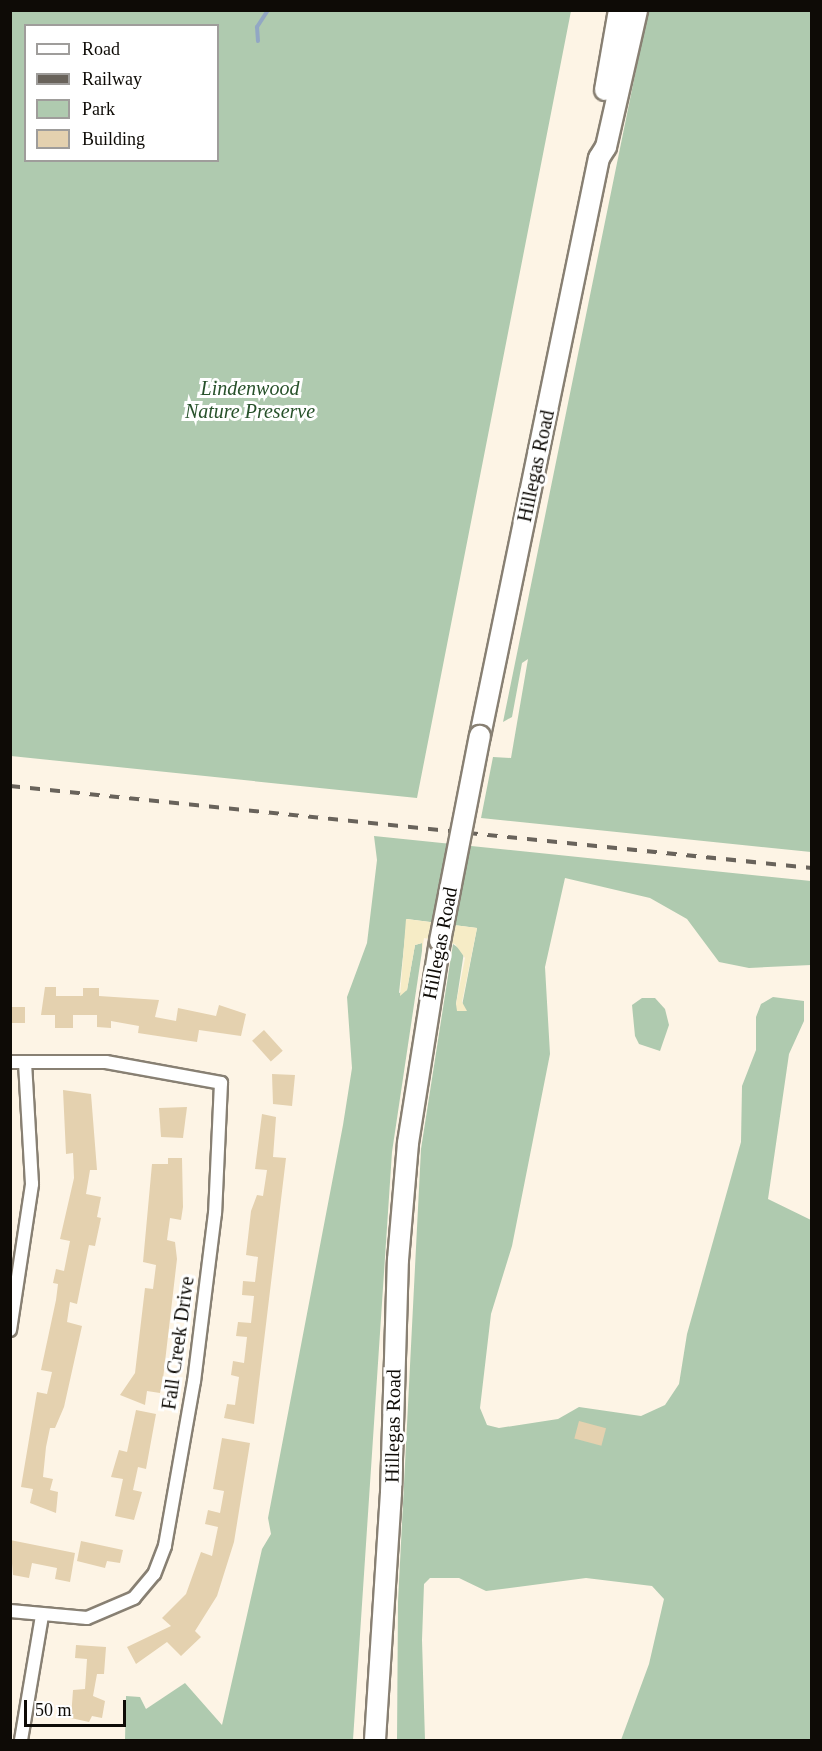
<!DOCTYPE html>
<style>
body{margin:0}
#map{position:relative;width:822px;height:1751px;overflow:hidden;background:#fdf4e5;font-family:"Times New Roman",serif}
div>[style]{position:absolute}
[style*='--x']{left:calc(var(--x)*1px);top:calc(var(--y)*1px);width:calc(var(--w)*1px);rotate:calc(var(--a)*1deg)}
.green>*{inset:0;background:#afcaaf}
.sand>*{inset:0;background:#f6ecc6}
.stream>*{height:4px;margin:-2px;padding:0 2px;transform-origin:2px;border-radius:2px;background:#92a7c4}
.building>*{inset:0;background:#e4d1af;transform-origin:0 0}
.roads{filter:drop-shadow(2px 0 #888073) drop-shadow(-2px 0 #888073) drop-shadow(0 2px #888073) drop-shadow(0 -2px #888073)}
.street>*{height:12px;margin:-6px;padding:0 6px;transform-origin:6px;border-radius:6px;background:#fff}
.primary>*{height:20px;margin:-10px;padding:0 10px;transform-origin:10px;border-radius:10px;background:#fff}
.rail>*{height:4px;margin-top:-2px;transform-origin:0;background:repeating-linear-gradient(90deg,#69635b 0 10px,transparent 0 20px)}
.bridges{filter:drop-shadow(2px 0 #888073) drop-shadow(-2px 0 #888073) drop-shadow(0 2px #888073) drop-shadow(0 -2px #888073)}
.primary-bridge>*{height:20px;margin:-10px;padding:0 10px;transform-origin:10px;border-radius:10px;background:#fff}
span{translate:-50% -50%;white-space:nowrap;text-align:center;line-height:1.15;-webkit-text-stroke:6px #fff;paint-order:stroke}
.park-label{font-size:20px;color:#27512a;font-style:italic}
.street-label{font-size:20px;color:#0e0b06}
.frame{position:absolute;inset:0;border:12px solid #0e0b06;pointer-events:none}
.legend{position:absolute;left:24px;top:24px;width:195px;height:138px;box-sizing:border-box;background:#fff;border:2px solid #9f9d9b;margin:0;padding:8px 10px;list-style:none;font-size:18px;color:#0e0b06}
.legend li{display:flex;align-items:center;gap:12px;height:30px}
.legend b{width:30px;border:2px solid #9f9d9b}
.scale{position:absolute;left:24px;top:1700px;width:102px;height:27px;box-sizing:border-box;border:3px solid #0e0b06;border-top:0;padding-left:8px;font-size:18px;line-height:21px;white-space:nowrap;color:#0e0b06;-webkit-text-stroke:4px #fff;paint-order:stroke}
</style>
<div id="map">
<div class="green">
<div style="clip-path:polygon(evenodd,11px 10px,571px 11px,417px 798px,11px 756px,11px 10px,26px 26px,218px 26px,218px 160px,26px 160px,26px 26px)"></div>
<div style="clip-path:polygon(648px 11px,811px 11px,811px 852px,481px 818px,493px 757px,511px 758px,528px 659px,522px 663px,512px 717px,503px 722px)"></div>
<div style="clip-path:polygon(374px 836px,811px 881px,811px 965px,749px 968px,719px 962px,687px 919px,650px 898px,565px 878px,545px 967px,550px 1054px,512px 1246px,491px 1314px,480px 1408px,487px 1425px,499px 1428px,558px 1419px,579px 1407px,641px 1416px,665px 1405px,679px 1384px,687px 1334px,741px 1142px,742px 1086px,756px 1050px,756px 1017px,761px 1004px,773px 997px,804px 1001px,804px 1021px,789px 1054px,768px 1199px,811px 1220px,811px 1740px,621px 1740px,649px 1664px,664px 1599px,652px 1586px,586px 1578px,486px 1591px,459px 1578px,430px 1578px,424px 1584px,422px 1640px,425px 1740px,397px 1740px,398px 1602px,421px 1149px,453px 944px,464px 952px,456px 1004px,461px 1011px,477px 928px,407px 919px,399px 993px,407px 990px,415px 945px,422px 943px,422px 951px,392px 1152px,353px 1740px,125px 1740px,126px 1696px,140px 1697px,146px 1709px,185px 1683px,222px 1725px,262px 1549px,271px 1534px,268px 1518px,343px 1125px,352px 1068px,347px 997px,367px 943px,377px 860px)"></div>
<div style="clip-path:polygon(642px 998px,655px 998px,665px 1009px,669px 1025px,660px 1051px,639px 1044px,635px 1036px,632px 1005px)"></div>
</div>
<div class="sand">
<div style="clip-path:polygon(406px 919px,477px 928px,462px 1002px,467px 1011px,457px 1011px,456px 1004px,465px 958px,455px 944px,424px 938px,422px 951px,422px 943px,415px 945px,407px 990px,400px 996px)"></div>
</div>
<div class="stream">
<div style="--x:258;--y:41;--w:14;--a:-94"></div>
<div style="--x:257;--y:27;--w:20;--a:-57"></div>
</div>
<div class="building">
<div style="clip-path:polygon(45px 987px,56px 987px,56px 996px,83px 996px,83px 988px,99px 988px,99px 996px,159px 1000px,155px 1017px,176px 1021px,178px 1008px,216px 1016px,219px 1005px,246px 1014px,241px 1036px,199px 1030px,197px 1042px,138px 1033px,139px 1026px,111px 1021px,111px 1028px,97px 1027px,97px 1015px,73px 1015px,73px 1028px,55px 1028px,55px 1015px,41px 1015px)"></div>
<div style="left:10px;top:1007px;width:15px;height:16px"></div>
<div style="left:264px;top:1030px;width:28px;height:16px;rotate:48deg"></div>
<div style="clip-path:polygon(272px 1074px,295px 1075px,292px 1106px,273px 1104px)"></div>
<div style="clip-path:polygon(63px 1090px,91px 1094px,97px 1170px,90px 1170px,86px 1194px,101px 1197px,97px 1217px,101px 1218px,95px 1246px,89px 1245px,77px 1304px,70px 1302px,67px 1322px,82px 1326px,64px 1407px,55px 1428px,50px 1428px,46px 1447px,43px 1477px,53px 1479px,50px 1490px,58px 1492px,56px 1513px,30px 1503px,33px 1489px,21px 1487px,37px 1392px,47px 1394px,52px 1372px,41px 1370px,56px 1300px,58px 1284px,53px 1283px,56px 1269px,64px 1271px,70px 1241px,60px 1239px,74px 1178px,73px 1153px,66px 1154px)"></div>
<div style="clip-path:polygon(187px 1107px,183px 1138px,161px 1137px,159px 1108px)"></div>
<div style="clip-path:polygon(262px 1114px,276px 1117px,273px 1157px,286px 1158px,254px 1424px,224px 1418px,227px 1404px,235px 1405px,239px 1377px,231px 1375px,233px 1361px,244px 1363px,247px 1337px,236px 1336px,238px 1322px,251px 1323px,254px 1296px,242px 1295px,243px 1281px,255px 1282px,258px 1257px,246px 1255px,251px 1211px,257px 1195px,263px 1196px,267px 1170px,255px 1169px)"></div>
<div style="clip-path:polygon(168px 1158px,182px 1158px,183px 1207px,181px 1220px,170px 1218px,167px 1240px,175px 1242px,177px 1259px,163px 1379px,160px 1393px,147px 1391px,145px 1405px,120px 1395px,135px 1373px,145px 1288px,153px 1289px,156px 1265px,143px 1262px,152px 1164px,168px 1164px)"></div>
<div style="clip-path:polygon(136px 1410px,156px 1414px,146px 1469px,138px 1467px,133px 1490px,142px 1492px,134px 1520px,115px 1516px,123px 1479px,111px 1477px,119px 1450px,127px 1452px)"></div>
<div style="left:579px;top:1421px;width:28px;height:18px;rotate:15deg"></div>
<div style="clip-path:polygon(222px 1438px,250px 1443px,234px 1542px,217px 1596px,195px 1631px,201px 1637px,181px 1656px,167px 1642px,136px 1664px,127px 1647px,171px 1626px,162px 1618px,186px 1594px,201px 1552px,212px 1556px,218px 1527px,205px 1524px,208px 1510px,220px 1513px,224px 1491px,213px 1489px)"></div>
<div style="clip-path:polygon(10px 1540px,75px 1553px,70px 1582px,55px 1579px,57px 1568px,32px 1563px,29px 1578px,13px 1575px)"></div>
<div style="clip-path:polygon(81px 1541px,123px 1550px,120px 1563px,107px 1561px,105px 1568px,77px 1561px)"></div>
<div style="clip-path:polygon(76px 1645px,106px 1647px,104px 1674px,97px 1674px,93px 1696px,105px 1701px,102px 1718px,92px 1716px,89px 1722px,71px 1718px,73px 1690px,85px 1689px,87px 1659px,75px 1658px)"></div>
</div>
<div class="roads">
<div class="street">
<div style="--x:10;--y:1062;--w:96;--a:0"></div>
<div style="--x:106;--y:1062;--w:117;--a:10.3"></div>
<div style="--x:221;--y:1083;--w:130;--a:92.6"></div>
<div style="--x:215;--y:1213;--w:169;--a:97.1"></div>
<div style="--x:194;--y:1381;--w:168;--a:100"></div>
<div style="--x:165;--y:1546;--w:30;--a:111"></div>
<div style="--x:154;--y:1574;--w:31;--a:130"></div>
<div style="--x:134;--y:1598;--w:51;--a:156.9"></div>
<div style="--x:87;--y:1618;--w:77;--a:-174.8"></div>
<div style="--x:10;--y:1330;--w:148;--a:-81.4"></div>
<div style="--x:32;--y:1184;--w:122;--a:-93.3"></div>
<div style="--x:21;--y:1740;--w:126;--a:-80.4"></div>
</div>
<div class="primary">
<div style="--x:605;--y:90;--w:81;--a:-80.1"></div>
<div style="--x:480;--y:736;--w:590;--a:-78.37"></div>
<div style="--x:599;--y:158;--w:13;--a:-58"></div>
<div style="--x:606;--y:147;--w:140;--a:-77.2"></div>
<div style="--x:375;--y:1740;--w:248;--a:-86.3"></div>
<div style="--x:391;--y:1493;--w:233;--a:-88.3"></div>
<div style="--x:398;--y:1260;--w:117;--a:-85.1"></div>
<div style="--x:408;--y:1143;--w:205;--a:-81"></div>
</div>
</div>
<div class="rail">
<div style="--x:10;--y:786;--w:806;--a:5.84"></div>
</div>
<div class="bridges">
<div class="primary-bridge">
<div style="--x:440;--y:941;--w:209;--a:-79"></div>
</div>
</div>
<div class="park-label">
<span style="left:250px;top:400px">Lindenwood<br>Nature Preserve</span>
</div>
<div class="street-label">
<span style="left:536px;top:466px;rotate:-78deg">Hillegas Road</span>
<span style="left:440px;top:943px;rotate:-79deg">Hillegas Road</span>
<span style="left:178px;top:1343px;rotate:-82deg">Fall Creek Drive</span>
<span style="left:393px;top:1426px;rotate:-89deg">Hillegas Road</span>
</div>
<div class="frame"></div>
<ul class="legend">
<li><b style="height:8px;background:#fff"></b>Road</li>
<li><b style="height:8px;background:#69635b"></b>Railway</li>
<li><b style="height:16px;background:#afcaaf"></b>Park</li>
<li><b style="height:16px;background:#e4d1af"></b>Building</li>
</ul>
<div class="scale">50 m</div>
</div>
